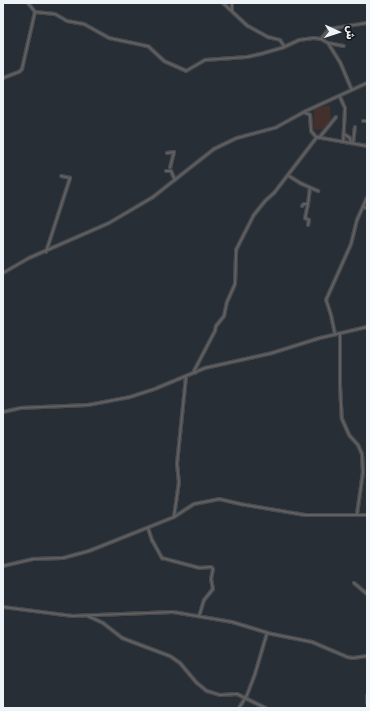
<!DOCTYPE html>
<meta charset="utf-8">
<style>
body{margin:0}
#map{position:relative;width:370px;height:711px;overflow:hidden;background:#272e36;font-family:Rubik,Vazirmatn,sans-serif}
div>[style]{position:absolute}
[style*='--x']{left:calc(var(--x)*1px);top:calc(var(--y)*1px);width:calc(var(--w)*1px);rotate:calc(var(--a)*1deg)}
.education>*{inset:0;background:#432f2c}
.roads{filter:drop-shadow(1px 0 #434a51) drop-shadow(-1px 0 #434a51) drop-shadow(0 1px #434a51) drop-shadow(0 -1px #434a51)}
.minor>*{height:2px;margin:-1px;padding:0 1px;transform-origin:1px;border-radius:1px;background:#645e5d}
span{translate:-50% -50%;white-space:nowrap;text-align:center;line-height:1.15;-webkit-text-stroke:3.5px #131619;paint-order:stroke}
.frame{position:absolute;inset:0;border:4px solid #eef3f8;pointer-events:none}
.north{position:absolute;left:318px;top:12px;width:40px;height:40px;-webkit-text-stroke:3px #131619;paint-order:stroke;rotate:93deg;font-size:11px;font-weight:700;line-height:16px;text-align:center;color:#eef3f8}
.north::after{content:'';display:block;margin:auto;width:14px;height:18px;background:#eef3f8;clip-path:polygon(50% 0,100% 100%,50% 72%,0 100%)}
</style>
<div id="map">
<div class="education">
<div style="clip-path:polygon(330px 105px,331px 122px,325px 129px,313px 130px,314px 108px)"></div>
</div>
<div class="roads">
<div class="minor">
<div style="--x:28;--y:3;--w:11;--a:52"></div>
<div style="--x:35;--y:12;--w:20;--a:6"></div>
<div style="--x:55;--y:14;--w:14;--a:30"></div>
<div style="--x:67;--y:21;--w:17;--a:10"></div>
<div style="--x:84;--y:24;--w:29;--a:29"></div>
<div style="--x:109;--y:38;--w:40;--a:12"></div>
<div style="--x:148;--y:46;--w:22;--a:43"></div>
<div style="--x:164;--y:61;--w:24;--a:24"></div>
<div style="--x:186;--y:71;--w:22;--a:-30"></div>
<div style="--x:205;--y:60;--w:42;--a:-4.1"></div>
<div style="--x:247;--y:57;--w:17;--a:-13"></div>
<div style="--x:264;--y:53;--w:19;--a:-16"></div>
<div style="--x:282;--y:48;--w:19;--a:-25"></div>
<div style="--x:299;--y:40;--w:15;--a:-8"></div>
<div style="--x:314;--y:38;--w:7;--a:8"></div>
<div style="--x:321;--y:39;--w:13;--a:-51"></div>
<div style="--x:329;--y:29;--w:38;--a:-9"></div>
<div style="--x:223;--y:3;--w:34;--a:43"></div>
<div style="--x:248;--y:26;--w:23;--a:29"></div>
<div style="--x:268;--y:37;--w:12;--a:14"></div>
<div style="--x:280;--y:40;--w:7;--a:56"></div>
<div style="--x:232;--y:10;--w:7;--a:-90"></div>
<div style="--x:321;--y:39;--w:8;--a:30"></div>
<div style="--x:328;--y:43;--w:16;--a:11"></div>
<div style="--x:328;--y:43;--w:22;--a:58"></div>
<div style="--x:340;--y:62;--w:30;--a:67"></div>
<div style="--x:3;--y:78;--w:17;--a:-21"></div>
<div style="--x:19;--y:72;--w:4;--a:-45"></div>
<div style="--x:22;--y:69;--w:58;--a:-77.2"></div>
<div style="--x:340;--y:97;--w:12;--a:66"></div>
<div style="--x:345;--y:108;--w:34;--a:93"></div>
<div style="--x:304;--y:112;--w:7;--a:27"></div>
<div style="--x:310;--y:115;--w:16;--a:86"></div>
<div style="--x:311;--y:131;--w:8;--a:50"></div>
<div style="--x:316;--y:137;--w:52;--a:10"></div>
<div style="--x:363;--y:121;--w:4;--a:0"></div>
<div style="--x:344;--y:134;--w:7;--a:34"></div>
<div style="--x:350;--y:138;--w:5;--a:79"></div>
<div style="--x:319;--y:138;--w:27;--a:-51"></div>
<div style="--x:353;--y:143;--w:16;--a:-83"></div>
<div style="--x:167;--y:153;--w:7;--a:-8"></div>
<div style="--x:174;--y:152;--w:16;--a:104"></div>
<div style="--x:166;--y:171;--w:5;--a:0"></div>
<div style="--x:171;--y:171;--w:10;--a:66"></div>
<div style="--x:289;--y:176;--w:13;--a:32"></div>
<div style="--x:300;--y:183;--w:20;--a:24"></div>
<div style="--x:308;--y:204;--w:14;--a:102"></div>
<div style="--x:305;--y:218;--w:4;--a:27"></div>
<div style="--x:309;--y:220;--w:5;--a:101"></div>
<div style="--x:302;--y:206;--w:3;--a:-45"></div>
<div style="--x:304;--y:204;--w:4;--a:0"></div>
<div style="--x:308;--y:204;--w:16;--a:-83"></div>
<div style="--x:363;--y:207;--w:4;--a:14"></div>
<div style="--x:46;--y:252;--w:78;--a:-72"></div>
<div style="--x:70;--y:178;--w:9;--a:-167"></div>
<div style="--x:3;--y:273;--w:30;--a:-30"></div>
<div style="--x:29;--y:258;--w:87;--a:-23.6"></div>
<div style="--x:109;--y:223;--w:51;--a:-30.6"></div>
<div style="--x:153;--y:197;--w:78;--a:-38.2"></div>
<div style="--x:214;--y:149;--w:25;--a:-26"></div>
<div style="--x:237;--y:138;--w:39;--a:-15"></div>
<div style="--x:275;--y:128;--w:35;--a:-29"></div>
<div style="--x:306;--y:111;--w:67;--a:-24.7"></div>
<div style="--x:340;--y:333;--w:52;--a:90"></div>
<div style="--x:340;--y:385;--w:34;--a:87"></div>
<div style="--x:342;--y:419;--w:17;--a:66"></div>
<div style="--x:349;--y:435;--w:13;--a:48"></div>
<div style="--x:358;--y:445;--w:10;--a:66"></div>
<div style="--x:362;--y:454;--w:18;--a:87"></div>
<div style="--x:363;--y:472;--w:42;--a:98.1"></div>
<div style="--x:335;--y:334;--w:19;--a:-102"></div>
<div style="--x:331;--y:315;--w:16;--a:-108"></div>
<div style="--x:326;--y:300;--w:61;--a:-65.9"></div>
<div style="--x:351;--y:244;--w:25;--a:-76"></div>
<div style="--x:357;--y:220;--w:24;--a:-66"></div>
<div style="--x:195;--y:373;--w:2;--a:-117"></div>
<div style="--x:194;--y:371;--w:45;--a:-62.3"></div>
<div style="--x:215;--y:331;--w:5;--a:-79"></div>
<div style="--x:216;--y:326;--w:13;--a:-51"></div>
<div style="--x:224;--y:316;--w:14;--a:-78"></div>
<div style="--x:227;--y:302;--w:20;--a:-66"></div>
<div style="--x:235;--y:284;--w:34;--a:-88"></div>
<div style="--x:236;--y:250;--w:38;--a:-63"></div>
<div style="--x:253;--y:216;--w:19;--a:-51"></div>
<div style="--x:265;--y:201;--w:12;--a:-42"></div>
<div style="--x:274;--y:193;--w:71;--a:-52.5"></div>
<div style="--x:3;--y:412;--w:17;--a:-13"></div>
<div style="--x:20;--y:408;--w:68;--a:-2.5"></div>
<div style="--x:88;--y:405;--w:43;--a:-10.8"></div>
<div style="--x:130;--y:397;--w:28;--a:-18"></div>
<div style="--x:157;--y:388;--w:52;--a:-22.6"></div>
<div style="--x:205;--y:368;--w:69;--a:-12.6"></div>
<div style="--x:272;--y:353;--w:50;--a:-17.4"></div>
<div style="--x:320;--y:338;--w:48;--a:-13.2"></div>
<div style="--x:174;--y:517;--w:34;--a:-82"></div>
<div style="--x:179;--y:483;--w:19;--a:-96"></div>
<div style="--x:177;--y:464;--w:87;--a:-84.1"></div>
<div style="--x:148;--y:528;--w:13;--a:72"></div>
<div style="--x:152;--y:540;--w:21;--a:61"></div>
<div style="--x:162;--y:558;--w:38;--a:15"></div>
<div style="--x:199;--y:568;--w:12;--a:-5"></div>
<div style="--x:211;--y:567;--w:3;--a:45"></div>
<div style="--x:213;--y:569;--w:10;--a:101"></div>
<div style="--x:211;--y:579;--w:10;--a:79"></div>
<div style="--x:213;--y:589;--w:14;--a:129"></div>
<div style="--x:204;--y:600;--w:17;--a:107"></div>
<div style="--x:3;--y:566;--w:32;--a:-13"></div>
<div style="--x:34;--y:559;--w:29;--a:-2"></div>
<div style="--x:63;--y:558;--w:27;--a:-15"></div>
<div style="--x:89;--y:551;--w:92;--a:-21.8"></div>
<div style="--x:174;--y:517;--w:24;--a:-33"></div>
<div style="--x:194;--y:504;--w:25;--a:-11"></div>
<div style="--x:219;--y:499;--w:22;--a:13"></div>
<div style="--x:240;--y:504;--w:66;--a:9.6"></div>
<div style="--x:305;--y:515;--w:62;--a:0"></div>
<div style="--x:354;--y:583;--w:17;--a:40"></div>
<div style="--x:3;--y:607;--w:70;--a:7.4"></div>
<div style="--x:72;--y:616;--w:101;--a:-2.3"></div>
<div style="--x:173;--y:612;--w:60;--a:9.6"></div>
<div style="--x:232;--y:622;--w:37;--a:17"></div>
<div style="--x:267;--y:633;--w:46;--a:11.3"></div>
<div style="--x:312;--y:642;--w:38;--a:23"></div>
<div style="--x:347;--y:657;--w:6;--a:9"></div>
<div style="--x:353;--y:658;--w:14;--a:-8"></div>
<div style="--x:88;--y:616;--w:17;--a:25"></div>
<div style="--x:103;--y:623;--w:24;--a:38"></div>
<div style="--x:122;--y:638;--w:51;--a:20.6"></div>
<div style="--x:170;--y:656;--w:12;--a:35"></div>
<div style="--x:180;--y:663;--w:26;--a:50"></div>
<div style="--x:197;--y:683;--w:13;--a:39"></div>
<div style="--x:207;--y:691;--w:14;--a:17"></div>
<div style="--x:220;--y:695;--w:17;--a:-3"></div>
<div style="--x:237;--y:694;--w:32;--a:26"></div>
<div style="--x:367;--y:696;--w:7;--a:90"></div>
<div style="--x:239;--y:708;--w:15;--a:-58"></div>
<div style="--x:247;--y:695;--w:22;--a:-69"></div>
<div style="--x:255;--y:674;--w:43;--a:-73.7"></div>
</div>
</div>
<div class="frame"></div>
<div class="north">ش</div>
</div>
